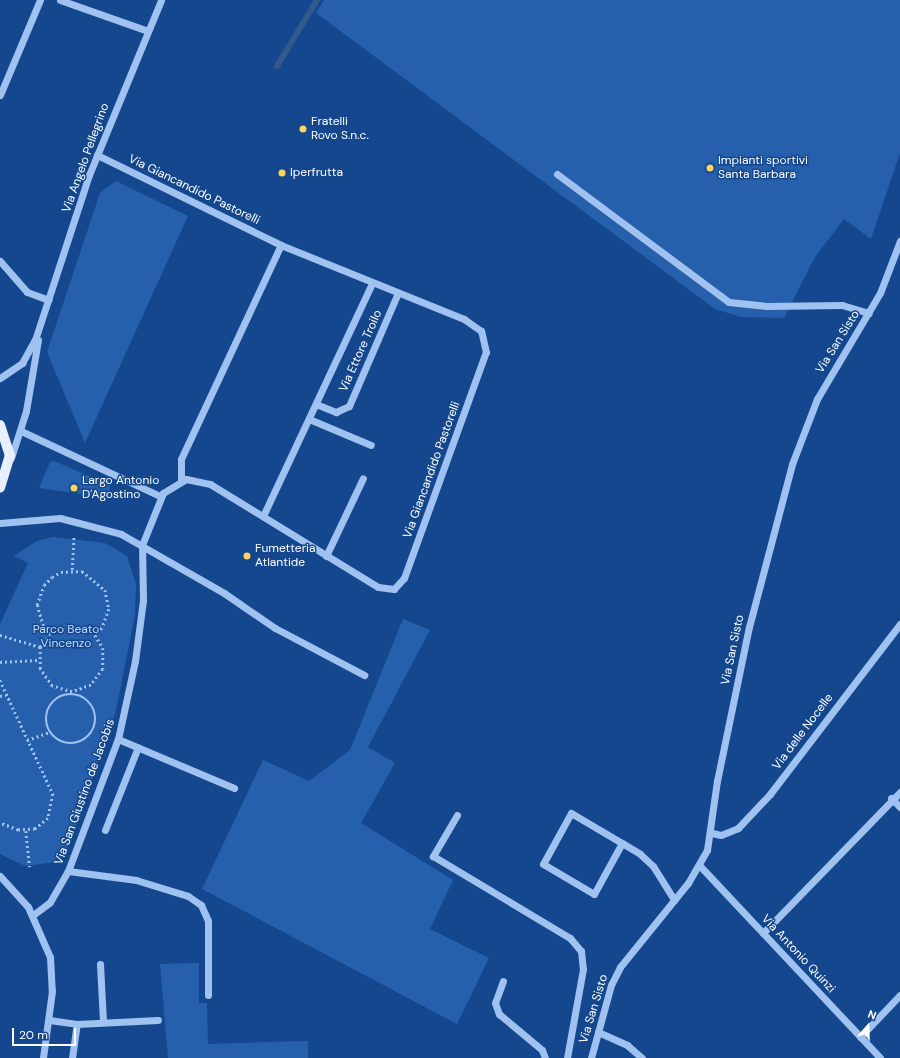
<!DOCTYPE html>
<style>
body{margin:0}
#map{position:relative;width:900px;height:1058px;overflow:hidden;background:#14478d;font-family:"DM Sans",sans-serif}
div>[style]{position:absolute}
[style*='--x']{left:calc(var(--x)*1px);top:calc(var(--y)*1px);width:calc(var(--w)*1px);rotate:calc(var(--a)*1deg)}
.green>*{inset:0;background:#2660ac}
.stream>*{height:6px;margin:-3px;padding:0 3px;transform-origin:3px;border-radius:3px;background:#33588c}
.path>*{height:2.5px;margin-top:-1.25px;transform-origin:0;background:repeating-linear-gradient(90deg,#9fc2f0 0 2px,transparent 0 5px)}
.path>.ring{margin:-1.25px;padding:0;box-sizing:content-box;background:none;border:2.5px solid #9fc2f0;border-radius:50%}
.minor>*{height:7px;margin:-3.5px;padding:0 3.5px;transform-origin:3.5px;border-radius:3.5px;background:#9fc2f0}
.major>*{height:10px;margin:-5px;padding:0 5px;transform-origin:5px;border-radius:5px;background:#e8f0ff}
.dots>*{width:11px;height:11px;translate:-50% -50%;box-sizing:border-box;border:2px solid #14478d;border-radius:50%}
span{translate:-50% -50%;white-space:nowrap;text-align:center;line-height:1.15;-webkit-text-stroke:3px #14478d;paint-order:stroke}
.poi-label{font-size:12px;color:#fff}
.left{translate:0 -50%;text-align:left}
.street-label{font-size:12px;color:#fff}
.park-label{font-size:12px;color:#c5ddfc}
.north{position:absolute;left:848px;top:1006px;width:40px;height:40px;-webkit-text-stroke:3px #14478d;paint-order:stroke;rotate:20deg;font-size:11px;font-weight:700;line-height:16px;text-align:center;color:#fff}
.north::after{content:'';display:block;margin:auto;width:14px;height:18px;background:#fff;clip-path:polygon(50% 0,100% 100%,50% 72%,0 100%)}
.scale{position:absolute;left:12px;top:1028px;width:64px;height:18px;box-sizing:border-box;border:2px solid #fff;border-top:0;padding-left:5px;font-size:12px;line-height:14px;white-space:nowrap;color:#fff;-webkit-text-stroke:3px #14478d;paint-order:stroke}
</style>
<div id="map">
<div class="green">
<div style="clip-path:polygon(324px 0,900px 0,900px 153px,871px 239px,844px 219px,815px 257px,784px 318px,741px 317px,715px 309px,316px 13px)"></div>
<div style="clip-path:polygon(116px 181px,188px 216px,85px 443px,47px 352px,100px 193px)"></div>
<div style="clip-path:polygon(54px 461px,110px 485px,109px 498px,39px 488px,50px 462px)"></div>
<div style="clip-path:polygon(53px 537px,105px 543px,127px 556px,136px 584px,135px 615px,116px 711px,69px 845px,56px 862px,25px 866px,0 854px,0 624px,28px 563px,14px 556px,37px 541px)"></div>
<div style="clip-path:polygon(403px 619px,430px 630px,368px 747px,395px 763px,361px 823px,453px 880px,430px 929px,489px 958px,457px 1024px,202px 889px,263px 760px,309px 781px,350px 750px)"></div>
<div style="clip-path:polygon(199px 963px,199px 1003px,207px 1003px,208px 1044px,308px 1041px,308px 1058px,168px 1058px,160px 964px)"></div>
</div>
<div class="stream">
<div style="--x:277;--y:66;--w:77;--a:-58.8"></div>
</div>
<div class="path">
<div style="--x:72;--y:570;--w:33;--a:-87"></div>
<div style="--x:82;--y:571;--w:30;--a:40"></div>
<div style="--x:105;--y:590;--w:19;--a:78"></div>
<div style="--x:109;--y:609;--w:20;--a:110"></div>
<div style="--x:102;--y:628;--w:10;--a:135"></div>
<div style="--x:95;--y:635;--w:15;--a:58"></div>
<div style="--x:103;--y:648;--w:21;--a:90"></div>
<div style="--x:103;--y:669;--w:20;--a:127"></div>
<div style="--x:91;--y:685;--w:20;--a:160"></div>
<div style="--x:72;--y:692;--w:21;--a:-163"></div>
<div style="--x:52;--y:686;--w:21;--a:-125"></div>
<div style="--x:40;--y:669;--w:22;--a:-90"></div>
<div style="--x:40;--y:647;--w:16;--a:-52"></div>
<div style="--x:50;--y:634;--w:11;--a:-131"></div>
<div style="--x:43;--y:626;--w:22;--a:-106"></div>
<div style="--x:37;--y:605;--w:21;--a:-71"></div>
<div style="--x:44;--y:585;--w:11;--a:-45"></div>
<div style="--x:52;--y:577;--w:10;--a:-29"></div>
<div style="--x:61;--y:572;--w:21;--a:-3"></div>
<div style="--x:0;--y:635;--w:42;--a:16.7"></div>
<div style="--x:0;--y:662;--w:38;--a:-3"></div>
<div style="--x:0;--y:680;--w:126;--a:65.1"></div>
<div style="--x:53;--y:794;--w:25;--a:102"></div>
<div style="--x:48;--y:818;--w:17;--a:140"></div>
<div style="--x:35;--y:829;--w:17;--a:177"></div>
<div style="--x:18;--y:830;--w:19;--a:-159"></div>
<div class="ring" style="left:46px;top:694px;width:47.5px;height:47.5px"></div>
<div style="--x:0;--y:696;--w:6;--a:-9"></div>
<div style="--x:27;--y:740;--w:24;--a:-19"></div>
<div style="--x:26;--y:831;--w:36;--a:84"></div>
</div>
<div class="minor">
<div style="--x:60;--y:0;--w:93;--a:19.4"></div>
<div style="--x:0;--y:95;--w:103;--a:-67.2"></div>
<div style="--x:557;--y:174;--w:214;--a:36.7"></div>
<div style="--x:729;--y:302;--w:37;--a:6"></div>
<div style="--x:766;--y:306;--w:76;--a:-0.8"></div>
<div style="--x:842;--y:305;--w:28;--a:17"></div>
<div style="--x:0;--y:261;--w:41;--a:48.9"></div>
<div style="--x:27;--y:292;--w:23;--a:20"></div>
<div style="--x:0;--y:378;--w:27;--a:-34"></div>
<div style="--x:22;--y:363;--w:26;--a:-61"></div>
<div style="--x:35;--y:340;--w:174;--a:-71.9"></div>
<div style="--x:89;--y:175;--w:189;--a:-67.6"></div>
<div style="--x:316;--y:404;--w:22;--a:22"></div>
<div style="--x:336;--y:412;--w:14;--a:-25"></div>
<div style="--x:349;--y:406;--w:123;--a:-66.6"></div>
<div style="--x:309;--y:419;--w:67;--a:22.8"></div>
<div style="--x:21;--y:431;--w:153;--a:25.1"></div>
<div style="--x:11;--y:458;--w:49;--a:-72.3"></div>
<div style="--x:26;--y:411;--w:72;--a:-80.4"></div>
<div style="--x:181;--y:481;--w:22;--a:-90"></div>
<div style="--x:181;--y:459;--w:236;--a:-65"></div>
<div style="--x:263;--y:516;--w:257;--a:-64.9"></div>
<div style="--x:0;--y:523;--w:60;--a:-4.8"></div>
<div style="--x:60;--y:518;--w:63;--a:14.7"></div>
<div style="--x:121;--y:534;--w:119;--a:29.8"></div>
<div style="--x:224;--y:593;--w:62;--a:34.5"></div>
<div style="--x:275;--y:628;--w:101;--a:27.8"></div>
<div style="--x:326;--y:556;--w:86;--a:-64.6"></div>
<div style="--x:118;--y:739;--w:126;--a:22.9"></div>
<div style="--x:891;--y:798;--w:13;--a:45"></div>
<div style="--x:457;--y:815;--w:48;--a:120.3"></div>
<div style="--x:433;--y:856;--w:160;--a:30.9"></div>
<div style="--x:570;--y:938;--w:17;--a:50"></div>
<div style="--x:581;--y:951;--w:18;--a:84"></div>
<div style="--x:583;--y:969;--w:90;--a:100.2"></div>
<div style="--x:105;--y:830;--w:89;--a:-68.3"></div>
<div style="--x:712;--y:833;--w:9;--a:13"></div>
<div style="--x:721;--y:835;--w:18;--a:-22"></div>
<div style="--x:738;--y:828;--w:47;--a:-46.7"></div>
<div style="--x:770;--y:794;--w:214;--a:-52.6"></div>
<div style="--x:622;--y:843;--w:58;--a:118.8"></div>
<div style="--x:594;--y:894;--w:59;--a:-149.5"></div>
<div style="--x:543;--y:864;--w:58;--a:-61.2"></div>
<div style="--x:571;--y:813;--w:59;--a:30.5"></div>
<div style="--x:622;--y:843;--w:21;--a:31"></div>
<div style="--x:640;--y:854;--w:18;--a:43"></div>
<div style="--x:653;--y:866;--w:40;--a:58"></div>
<div style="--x:700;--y:866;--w:263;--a:46.8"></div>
<div style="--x:68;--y:871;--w:69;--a:7.5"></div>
<div style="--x:136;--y:880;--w:54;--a:17.1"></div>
<div style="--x:188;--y:896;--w:16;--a:35"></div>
<div style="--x:201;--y:905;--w:17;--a:66"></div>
<div style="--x:208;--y:921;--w:74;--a:90"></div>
<div style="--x:0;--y:876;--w:42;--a:47.9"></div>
<div style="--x:28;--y:907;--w:55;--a:66.3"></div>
<div style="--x:50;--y:957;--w:34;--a:87"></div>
<div style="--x:52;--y:991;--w:68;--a:97.7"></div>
<div style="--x:33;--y:915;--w:21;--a:-37"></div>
<div style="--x:50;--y:902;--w:36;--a:-60"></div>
<div style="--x:68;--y:871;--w:141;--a:-69.3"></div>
<div style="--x:118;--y:739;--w:80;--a:-77.7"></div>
<div style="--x:135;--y:661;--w:62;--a:-82.5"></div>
<div style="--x:143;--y:600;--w:55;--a:-91"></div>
<div style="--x:142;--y:545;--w:56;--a:-68"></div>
<div style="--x:163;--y:493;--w:27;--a:-31"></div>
<div style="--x:186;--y:479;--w:25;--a:12"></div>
<div style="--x:210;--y:484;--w:197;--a:31.5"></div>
<div style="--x:378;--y:587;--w:16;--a:7"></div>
<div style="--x:394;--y:589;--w:15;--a:-48"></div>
<div style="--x:404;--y:578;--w:240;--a:-70.1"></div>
<div style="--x:486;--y:352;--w:22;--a:-103"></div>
<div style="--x:481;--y:331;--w:21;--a:-145"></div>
<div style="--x:464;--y:319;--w:197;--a:-158"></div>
<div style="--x:281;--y:245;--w:205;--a:-153.9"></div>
<div style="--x:763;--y:933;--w:197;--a:-45.8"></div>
<div style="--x:100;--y:964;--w:58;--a:87"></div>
<div style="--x:503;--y:981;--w:23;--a:110"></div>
<div style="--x:495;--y:1003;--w:12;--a:70"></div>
<div style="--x:499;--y:1014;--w:56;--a:39.9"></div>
<div style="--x:542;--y:1050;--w:9;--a:69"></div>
<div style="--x:49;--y:1020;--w:28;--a:8"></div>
<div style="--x:77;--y:1024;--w:81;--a:-2.8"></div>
<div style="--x:598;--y:1032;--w:32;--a:24"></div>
<div style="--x:627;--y:1045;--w:20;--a:41"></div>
<div style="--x:860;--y:1037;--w:58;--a:-46.4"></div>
<div style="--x:72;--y:1058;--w:34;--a:-82"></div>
<div style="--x:591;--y:1058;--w:76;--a:-74.7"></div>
<div style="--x:611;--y:985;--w:20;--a:-63"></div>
<div style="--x:620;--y:967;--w:108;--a:-51"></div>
<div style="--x:688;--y:883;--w:38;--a:-60"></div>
<div style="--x:707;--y:850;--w:70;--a:-81.8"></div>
<div style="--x:717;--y:781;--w:157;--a:-78.3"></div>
<div style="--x:749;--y:627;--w:169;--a:-75.2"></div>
<div style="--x:792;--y:464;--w:70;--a:-69"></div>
<div style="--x:817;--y:399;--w:123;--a:-59.3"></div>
<div style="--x:880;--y:293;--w:56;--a:-69"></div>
</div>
<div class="major">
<div style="--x:0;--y:425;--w:32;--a:72"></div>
<div style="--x:10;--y:455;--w:34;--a:107"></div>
</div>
<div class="dots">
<div style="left:303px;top:129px;background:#ffd35e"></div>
<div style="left:710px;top:168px;background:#ffd35e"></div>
<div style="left:282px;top:173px;background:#ffd35e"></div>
<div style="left:74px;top:488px;background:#ffd35e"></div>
<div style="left:247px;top:556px;background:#ffd35e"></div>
</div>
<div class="poi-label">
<span class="left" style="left:311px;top:129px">Fratelli<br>Rovo S.n.c.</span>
<span class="left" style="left:718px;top:168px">Impianti sportivi<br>Santa Barbara</span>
<span class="left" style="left:290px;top:173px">Iperfrutta</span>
<span class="left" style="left:82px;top:488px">Largo Antonio<br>D'Agostino</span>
<span class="left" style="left:255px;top:556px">Fumetteria<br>Atlantide</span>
</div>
<div class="street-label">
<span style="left:86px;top:158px;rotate:-70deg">Via Angelo Pellegrino</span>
<span style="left:194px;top:190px;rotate:26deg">Via Giancandido Pastorelli</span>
<span style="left:838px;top:342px;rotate:-58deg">Via San Sisto</span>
<span style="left:361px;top:351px;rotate:-66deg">Via Ettore Troilo</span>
<span style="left:432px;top:470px;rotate:-70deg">Via Giancandido Pastorelli</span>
<span style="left:733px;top:650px;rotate:-78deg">Via San Sisto</span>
<span style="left:803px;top:732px;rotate:-53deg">Via delle Nocelle</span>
<span style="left:85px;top:792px;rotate:-70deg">Via San Giustino de Jacobis</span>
<span style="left:798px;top:954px;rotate:47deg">Via Antonio Quinzi</span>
<span style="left:594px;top:1009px;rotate:-73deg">Via San Sisto</span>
</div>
<div class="park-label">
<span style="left:66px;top:637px">Parco Beato<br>Vincenzo</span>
</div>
<div class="north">N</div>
<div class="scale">20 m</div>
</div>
